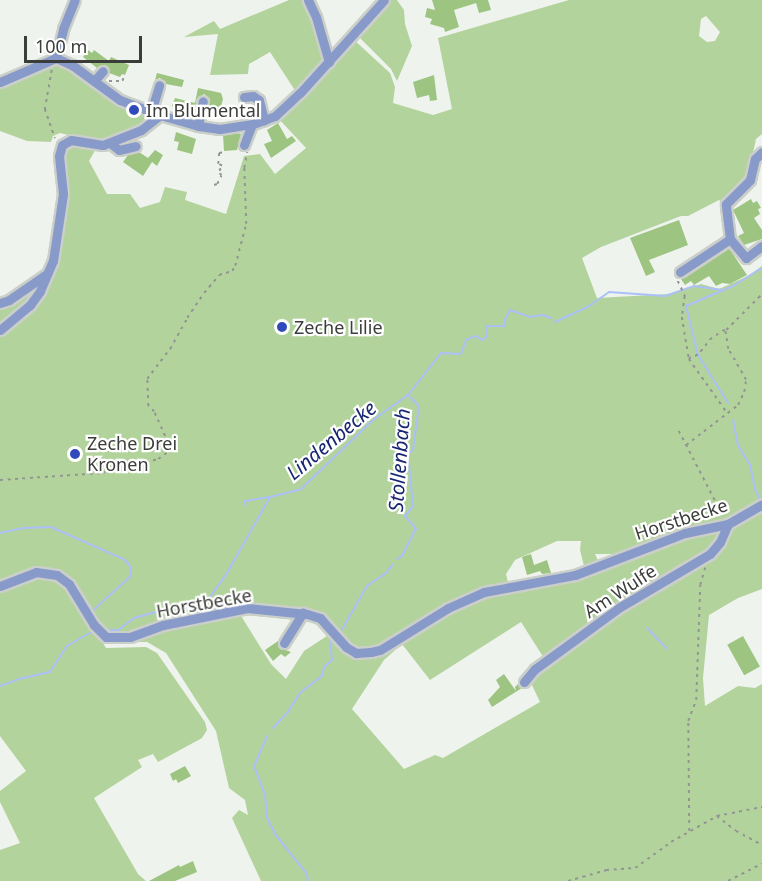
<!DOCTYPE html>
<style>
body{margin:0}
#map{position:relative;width:762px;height:881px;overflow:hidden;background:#eff3ed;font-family:"Noto Sans",sans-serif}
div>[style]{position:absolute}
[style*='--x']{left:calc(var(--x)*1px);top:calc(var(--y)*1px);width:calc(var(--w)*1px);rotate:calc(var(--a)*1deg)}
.green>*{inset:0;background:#b3d39d}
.stream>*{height:2px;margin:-1px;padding:0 1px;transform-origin:1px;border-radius:1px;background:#acc0f8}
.building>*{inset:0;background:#9dc581;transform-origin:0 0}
.path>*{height:1.5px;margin-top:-0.75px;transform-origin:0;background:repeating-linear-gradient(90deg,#929591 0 3px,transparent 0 7.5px)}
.roads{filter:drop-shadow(2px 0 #cbcfc9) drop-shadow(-2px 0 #cbcfc9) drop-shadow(0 2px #cbcfc9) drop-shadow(0 -2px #cbcfc9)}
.minor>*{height:9px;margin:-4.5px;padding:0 4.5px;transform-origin:4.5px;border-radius:4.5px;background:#889ac9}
.dots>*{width:16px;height:16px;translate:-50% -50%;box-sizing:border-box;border:3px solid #fff;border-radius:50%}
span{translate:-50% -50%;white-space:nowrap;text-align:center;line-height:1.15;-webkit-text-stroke:4.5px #fff;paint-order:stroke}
.poi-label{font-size:18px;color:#3b3d3a}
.left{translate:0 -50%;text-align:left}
.street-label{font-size:18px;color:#3b3d3a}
.water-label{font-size:20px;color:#182773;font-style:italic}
.scale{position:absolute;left:24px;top:36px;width:118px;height:27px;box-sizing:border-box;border:3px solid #3b3d3a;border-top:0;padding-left:8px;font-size:18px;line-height:21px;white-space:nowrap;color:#3b3d3a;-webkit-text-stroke:4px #fff;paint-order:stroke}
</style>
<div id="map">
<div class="green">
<div style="clip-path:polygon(289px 0,305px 0,313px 15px,323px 59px,296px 92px,270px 52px,249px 64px,248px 74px,210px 75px,218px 34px,184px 37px,214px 21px,220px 29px)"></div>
<div style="clip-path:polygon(388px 0,397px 0,404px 10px,405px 24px,412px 46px,397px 81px,391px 69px,357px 35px)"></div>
<div style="clip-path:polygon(evenodd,569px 0,762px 0,762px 134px,756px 139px,753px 153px,761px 159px,752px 176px,726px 204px,719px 200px,688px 216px,681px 216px,601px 247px,582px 258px,597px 298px,670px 294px,701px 284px,719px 289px,748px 276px,762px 266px,762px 501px,722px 524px,692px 529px,618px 554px,595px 554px,601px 567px,701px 532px,724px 528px,726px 535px,737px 521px,762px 507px,762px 589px,738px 598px,709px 615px,703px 678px,705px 706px,738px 686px,755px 688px,762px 684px,762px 881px,261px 881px,232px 818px,239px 810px,248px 815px,245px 800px,229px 788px,216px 731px,166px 653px,147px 642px,110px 642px,113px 637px,96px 626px,75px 590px,71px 591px,106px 648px,146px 647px,157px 653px,205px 722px,207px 730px,202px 738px,158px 762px,153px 754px,138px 760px,142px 767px,94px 798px,138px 874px,146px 881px,0 881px,0 850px,20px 843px,0 802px,0 791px,26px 771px,0 736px,0 588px,41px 573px,52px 575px,67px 585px,70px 582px,58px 574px,38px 570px,0 584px,0 305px,46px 285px,53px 266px,65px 214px,66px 192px,60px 157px,63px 149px,71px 144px,97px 147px,89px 161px,107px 194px,130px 194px,140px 208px,160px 202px,165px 187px,187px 192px,185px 200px,226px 214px,244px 156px,260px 154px,275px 174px,306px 148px,278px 118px,353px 39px,390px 73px,395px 87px,393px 103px,433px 115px,452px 109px,438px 38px,569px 0,706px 16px,720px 32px,715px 41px,707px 42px,699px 36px,701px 19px,706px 16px,569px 0,557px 541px,581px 541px,580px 550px,586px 574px,484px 594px,449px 609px,381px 652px,356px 654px,330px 634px,304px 651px,286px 679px,271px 664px,238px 611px,238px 607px,258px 605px,307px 612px,321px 616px,336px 636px,349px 647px,357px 651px,379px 648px,432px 611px,485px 587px,508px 582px,506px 574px,515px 560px,557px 541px,569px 0,521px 622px,547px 663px,536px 671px,530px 681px,540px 702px,443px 758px,435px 755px,404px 769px,352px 709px,384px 660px,402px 644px,430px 680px,521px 622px)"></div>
<div style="clip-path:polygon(51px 63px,71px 68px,154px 116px,140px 128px,98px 142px,60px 133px,53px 136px,51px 142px,27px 141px,0 131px,0 85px)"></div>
</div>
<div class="stream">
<div style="--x:555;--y:322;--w:38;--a:-25"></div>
<div style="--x:589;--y:306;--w:24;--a:-35"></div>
<div style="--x:609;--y:292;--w:56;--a:4.1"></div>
<div style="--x:665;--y:296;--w:31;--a:-19"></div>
<div style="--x:694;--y:286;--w:27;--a:8"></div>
<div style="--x:728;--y:403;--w:57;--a:-122"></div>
<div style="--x:698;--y:355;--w:50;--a:-103.8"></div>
<div style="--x:686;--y:306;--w:51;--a:-23.1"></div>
<div style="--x:733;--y:286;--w:34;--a:-32"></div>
<div style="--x:733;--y:420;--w:25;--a:79"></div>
<div style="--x:738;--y:445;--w:23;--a:59"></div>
<div style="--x:750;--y:465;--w:25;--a:78"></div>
<div style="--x:755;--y:489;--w:12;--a:66"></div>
<div style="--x:245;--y:505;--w:4;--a:-90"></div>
<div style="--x:245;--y:501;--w:25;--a:-9"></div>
<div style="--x:0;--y:533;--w:24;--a:-12"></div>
<div style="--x:23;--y:528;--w:28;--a:-2"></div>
<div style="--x:51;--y:527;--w:81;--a:24"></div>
<div style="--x:125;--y:560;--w:8;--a:50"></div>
<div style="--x:130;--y:566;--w:10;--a:84"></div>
<div style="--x:131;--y:576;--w:55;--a:137.9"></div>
<div style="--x:397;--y:559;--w:6;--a:-31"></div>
<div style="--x:402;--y:556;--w:30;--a:-63"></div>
<div style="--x:416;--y:529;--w:17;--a:-130"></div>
<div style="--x:405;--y:516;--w:13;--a:-51"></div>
<div style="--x:413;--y:506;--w:51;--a:-95.6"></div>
<div style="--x:408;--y:455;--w:8;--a:-50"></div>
<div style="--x:413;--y:449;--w:43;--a:-82.1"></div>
<div style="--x:419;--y:406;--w:16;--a:-135"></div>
<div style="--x:647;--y:628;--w:29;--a:46"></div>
<div style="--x:104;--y:630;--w:14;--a:0"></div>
<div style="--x:118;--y:630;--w:20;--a:-37"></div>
<div style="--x:134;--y:618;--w:24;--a:-15"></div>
<div style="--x:157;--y:612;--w:18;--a:0"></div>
<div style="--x:175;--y:612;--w:35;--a:-20"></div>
<div style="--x:208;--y:600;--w:35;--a:-55"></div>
<div style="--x:228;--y:571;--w:85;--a:-60.4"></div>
<div style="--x:270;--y:497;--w:32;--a:-14"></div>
<div style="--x:301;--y:489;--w:100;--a:-43.8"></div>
<div style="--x:373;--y:420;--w:43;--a:-35.5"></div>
<div style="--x:408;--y:395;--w:53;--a:-51.8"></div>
<div style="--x:441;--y:353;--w:20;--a:3"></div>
<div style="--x:461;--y:354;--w:15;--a:-70"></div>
<div style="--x:466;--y:340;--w:11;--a:-22"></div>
<div style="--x:476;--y:336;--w:7;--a:34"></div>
<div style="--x:482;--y:340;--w:5;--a:-37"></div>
<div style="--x:486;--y:337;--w:11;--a:-85"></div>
<div style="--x:487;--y:326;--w:18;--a:0"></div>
<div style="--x:505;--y:326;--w:5;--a:-101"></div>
<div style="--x:504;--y:321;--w:13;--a:-61"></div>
<div style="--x:510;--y:310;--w:21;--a:19"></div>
<div style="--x:530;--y:317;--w:13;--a:-9"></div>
<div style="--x:543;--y:315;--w:9;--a:21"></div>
<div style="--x:341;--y:631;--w:52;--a:-60"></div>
<div style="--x:367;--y:586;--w:23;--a:-34"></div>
<div style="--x:386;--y:573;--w:11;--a:-52"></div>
<div style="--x:0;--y:686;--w:20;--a:-20"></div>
<div style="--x:19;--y:679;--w:32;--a:-13"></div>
<div style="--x:50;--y:672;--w:31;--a:-57"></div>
<div style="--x:67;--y:646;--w:32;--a:-30"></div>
<div style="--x:273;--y:728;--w:22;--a:-47"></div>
<div style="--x:288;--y:712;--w:22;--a:-58"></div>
<div style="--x:300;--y:693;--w:28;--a:-38"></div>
<div style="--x:322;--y:676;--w:9;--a:-77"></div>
<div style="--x:324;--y:667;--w:11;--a:-41"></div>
<div style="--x:332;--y:660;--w:23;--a:-95"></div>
<div style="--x:267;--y:736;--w:33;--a:113"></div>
<div style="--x:254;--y:766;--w:31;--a:69"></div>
<div style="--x:265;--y:795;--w:23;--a:85"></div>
<div style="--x:267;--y:818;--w:18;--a:63"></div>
<div style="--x:275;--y:834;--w:51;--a:51.3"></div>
<div style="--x:307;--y:874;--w:7;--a:82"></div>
</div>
<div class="building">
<div style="clip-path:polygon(432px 0,488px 0,491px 10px,479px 13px,476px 3px,454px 10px,459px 27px,445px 32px,444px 28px,430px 24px,432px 19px,425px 17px,427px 8px,435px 10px)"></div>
<div style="clip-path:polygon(88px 50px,92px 53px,94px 50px,109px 61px,111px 57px,129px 65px,125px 75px,122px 74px,120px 77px,109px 73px,105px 65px,97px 68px,83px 57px)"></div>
<div style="clip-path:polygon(157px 73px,184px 80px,182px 87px,166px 84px,160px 78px,155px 80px)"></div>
<div style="clip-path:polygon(434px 75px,437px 100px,430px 101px,429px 95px,417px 98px,413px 82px)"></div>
<div style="clip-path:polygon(198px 88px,221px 93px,223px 99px,219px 114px,207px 114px,210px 99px,204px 94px,197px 99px,193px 116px,172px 106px,175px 98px,195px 103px)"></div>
<div style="clip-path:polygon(278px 123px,287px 139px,292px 136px,296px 141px,271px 158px,264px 144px,272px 141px,267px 130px)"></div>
<div style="clip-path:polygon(176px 132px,196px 139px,192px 154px,177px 150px,179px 142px,174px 141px)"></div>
<div style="clip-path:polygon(238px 133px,241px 134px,237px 150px,224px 151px,223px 135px)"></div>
<div style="clip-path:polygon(155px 150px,163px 155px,157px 166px,152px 162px,143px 176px,123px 162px,128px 155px,139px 152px,148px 158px)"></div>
<div style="clip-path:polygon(751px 199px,753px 203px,757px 201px,761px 208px,758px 209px,760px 214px,754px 218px,762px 230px,762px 239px,744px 245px,738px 236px,744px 233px,733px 210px)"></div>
<div style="clip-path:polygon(679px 220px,688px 245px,649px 260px,655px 272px,646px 276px,630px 238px)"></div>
<div style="clip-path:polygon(729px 248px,747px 275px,730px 284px,722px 283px,716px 286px,709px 276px,694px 285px,691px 281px,685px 285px,681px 279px)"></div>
<div style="clip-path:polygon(531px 554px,534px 565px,547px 560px,551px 573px,542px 574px,540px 571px,527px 575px,522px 557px)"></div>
<div style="left:743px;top:636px;width:35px;height:18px;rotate:61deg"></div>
<div style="clip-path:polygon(278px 641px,280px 648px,291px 652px,285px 657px,281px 654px,273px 661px,265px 650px)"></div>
<div style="clip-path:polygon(504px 674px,516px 691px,515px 687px,518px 684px,522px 688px,492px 707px,488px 700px,500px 687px,496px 680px)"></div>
<div style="clip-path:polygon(185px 766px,191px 776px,178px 783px,176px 779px,173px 781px,170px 774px)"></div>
<div style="clip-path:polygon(193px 861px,197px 872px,175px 881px,149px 881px,179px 865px,180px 867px)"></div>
</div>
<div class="path">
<div style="--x:52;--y:70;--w:40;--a:100"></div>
<div style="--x:45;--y:109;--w:31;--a:71"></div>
<div style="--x:109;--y:81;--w:13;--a:0"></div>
<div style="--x:122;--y:81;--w:4;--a:-63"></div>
<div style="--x:214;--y:185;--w:3;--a:-18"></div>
<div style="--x:217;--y:184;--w:9;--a:-63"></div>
<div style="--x:221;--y:176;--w:5;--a:-112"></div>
<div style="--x:219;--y:171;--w:6;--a:-59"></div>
<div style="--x:222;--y:166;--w:4;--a:-153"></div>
<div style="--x:218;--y:164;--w:11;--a:-85"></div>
<div style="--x:219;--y:153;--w:6;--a:-9"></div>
<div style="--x:678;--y:281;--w:17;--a:65"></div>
<div style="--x:685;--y:296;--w:21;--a:98"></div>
<div style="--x:682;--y:317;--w:43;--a:80.5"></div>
<div style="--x:689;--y:359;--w:67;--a:54.7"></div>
<div style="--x:726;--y:330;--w:51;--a:-45"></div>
<div style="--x:679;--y:431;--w:96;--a:62.6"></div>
<div style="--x:686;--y:445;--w:66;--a:-37.6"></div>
<div style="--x:738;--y:405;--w:14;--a:-65"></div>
<div style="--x:744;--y:392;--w:12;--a:-81"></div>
<div style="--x:746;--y:380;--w:36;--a:-120"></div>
<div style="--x:728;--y:349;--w:19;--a:-99"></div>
<div style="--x:725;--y:330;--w:15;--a:148"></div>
<div style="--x:712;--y:338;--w:22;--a:129"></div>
<div style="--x:698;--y:355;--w:10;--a:156"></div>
<div style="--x:0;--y:480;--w:102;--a:-3.9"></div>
<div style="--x:102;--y:473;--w:58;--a:-14"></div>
<div style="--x:158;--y:459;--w:16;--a:-35"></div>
<div style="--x:171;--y:450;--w:42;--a:-114.1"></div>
<div style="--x:154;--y:412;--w:8;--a:-135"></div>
<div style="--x:148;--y:406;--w:27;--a:-92"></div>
<div style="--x:147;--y:379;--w:38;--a:-53"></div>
<div style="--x:170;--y:349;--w:35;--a:-61"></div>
<div style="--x:187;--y:318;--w:30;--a:-56"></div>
<div style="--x:204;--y:293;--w:23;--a:-50"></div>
<div style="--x:219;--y:275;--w:14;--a:-17"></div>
<div style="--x:232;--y:271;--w:6;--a:-59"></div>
<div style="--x:235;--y:266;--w:43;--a:-75.3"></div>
<div style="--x:246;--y:224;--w:56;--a:-92"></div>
<div style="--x:244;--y:168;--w:16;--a:-79"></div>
<div style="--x:717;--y:816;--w:24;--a:38"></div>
<div style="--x:736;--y:831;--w:30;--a:28"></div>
<div style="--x:689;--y:831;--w:110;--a:-90.5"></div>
<div style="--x:688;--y:721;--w:22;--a:-69"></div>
<div style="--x:696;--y:700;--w:115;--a:-88"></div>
<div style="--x:700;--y:585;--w:18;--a:-74"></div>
<div style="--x:568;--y:881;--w:40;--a:-16"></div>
<div style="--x:606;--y:870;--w:29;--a:-4"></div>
<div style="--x:635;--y:868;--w:44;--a:-35.8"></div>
<div style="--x:671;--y:842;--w:53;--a:-29.5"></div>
<div style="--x:717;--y:816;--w:46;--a:-11.3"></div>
<div style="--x:728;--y:881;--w:38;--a:-27"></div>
</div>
<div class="roads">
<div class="minor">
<div style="--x:308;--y:0;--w:19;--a:65"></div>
<div style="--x:316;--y:17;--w:47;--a:73.9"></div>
<div style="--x:56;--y:58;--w:30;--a:-76"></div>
<div style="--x:63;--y:29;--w:31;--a:-68"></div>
<div style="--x:94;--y:81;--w:13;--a:-48"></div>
<div style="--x:0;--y:82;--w:61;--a:-23.2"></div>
<div style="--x:56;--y:58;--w:17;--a:24"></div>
<div style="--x:72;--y:65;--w:59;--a:36.1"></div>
<div style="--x:120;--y:100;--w:43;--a:20.6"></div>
<div style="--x:160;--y:115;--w:41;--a:15.8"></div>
<div style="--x:199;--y:126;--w:21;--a:8"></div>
<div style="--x:220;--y:129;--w:33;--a:-9"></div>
<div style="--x:253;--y:124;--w:23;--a:-20"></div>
<div style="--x:275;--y:116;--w:34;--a:-43"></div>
<div style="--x:300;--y:93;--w:125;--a:-47.9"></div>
<div style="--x:244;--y:97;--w:9;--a:-6"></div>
<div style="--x:253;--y:96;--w:7;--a:34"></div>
<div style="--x:259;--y:100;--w:21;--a:76"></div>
<div style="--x:151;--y:112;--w:28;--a:-73"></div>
<div style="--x:198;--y:126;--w:25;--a:-79"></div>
<div style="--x:110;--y:143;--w:11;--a:38"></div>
<div style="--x:119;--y:150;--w:17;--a:-13"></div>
<div style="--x:244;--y:145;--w:22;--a:-69"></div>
<div style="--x:730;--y:239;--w:35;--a:-97"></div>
<div style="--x:726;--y:204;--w:34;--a:-45"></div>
<div style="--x:750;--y:180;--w:22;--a:-77"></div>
<div style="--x:755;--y:159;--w:10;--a:-45"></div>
<div style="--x:680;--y:272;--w:60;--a:-33.4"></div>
<div style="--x:730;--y:239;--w:25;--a:50"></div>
<div style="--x:746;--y:258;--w:20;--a:-37"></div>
<div style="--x:0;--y:303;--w:9;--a:-18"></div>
<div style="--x:9;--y:300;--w:47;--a:-34.7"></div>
<div style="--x:0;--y:330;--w:39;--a:-40"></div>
<div style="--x:30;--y:305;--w:17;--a:-54"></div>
<div style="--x:40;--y:291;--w:33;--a:-67"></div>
<div style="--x:53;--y:261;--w:68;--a:-81.5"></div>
<div style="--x:63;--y:194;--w:38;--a:-96"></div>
<div style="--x:59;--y:156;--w:11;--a:-75"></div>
<div style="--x:62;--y:145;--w:10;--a:-29"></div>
<div style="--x:71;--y:140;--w:32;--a:9"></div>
<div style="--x:103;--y:145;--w:41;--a:-21.5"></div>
<div style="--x:141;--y:130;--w:24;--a:-38"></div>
<div style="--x:0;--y:586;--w:39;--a:-21"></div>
<div style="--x:36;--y:572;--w:21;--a:8"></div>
<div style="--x:57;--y:575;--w:15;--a:37"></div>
<div style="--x:69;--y:584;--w:48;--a:58.6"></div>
<div style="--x:94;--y:625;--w:17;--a:45"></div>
<div style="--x:106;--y:637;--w:24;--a:0"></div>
<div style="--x:130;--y:637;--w:35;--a:-20"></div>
<div style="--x:163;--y:625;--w:86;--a:-11.4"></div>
<div style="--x:247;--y:608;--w:60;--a:5.7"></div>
<div style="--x:307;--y:614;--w:14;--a:17"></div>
<div style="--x:320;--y:618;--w:39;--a:48"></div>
<div style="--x:346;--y:647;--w:12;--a:31"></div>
<div style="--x:356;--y:653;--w:15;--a:-4"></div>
<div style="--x:371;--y:652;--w:9;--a:-13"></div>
<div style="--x:380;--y:650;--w:80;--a:-31.7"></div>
<div style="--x:448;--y:608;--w:39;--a:-24"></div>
<div style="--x:484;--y:592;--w:93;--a:-10.6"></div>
<div style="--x:575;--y:575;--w:118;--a:-20.9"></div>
<div style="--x:685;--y:533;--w:44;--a:-11.8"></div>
<div style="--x:728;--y:524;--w:39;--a:-30"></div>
<div style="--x:284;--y:643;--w:36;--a:-58"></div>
<div style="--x:524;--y:682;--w:17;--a:-50"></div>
<div style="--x:535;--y:669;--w:105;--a:-36.1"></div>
<div style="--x:620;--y:607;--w:104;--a:-30.5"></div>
<div style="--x:710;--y:554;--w:16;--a:-50"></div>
<div style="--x:720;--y:542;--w:20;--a:-66"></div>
</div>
</div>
<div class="dots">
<div style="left:134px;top:110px;background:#314abb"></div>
<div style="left:282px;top:327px;background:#314abb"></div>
<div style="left:75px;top:454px;background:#314abb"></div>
</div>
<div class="poi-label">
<span class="left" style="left:146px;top:110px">Im Blumental</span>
<span class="left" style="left:294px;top:327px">Zeche Lilie</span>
<span class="left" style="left:87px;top:454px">Zeche Drei<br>Kronen</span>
</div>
<div class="street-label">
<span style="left:681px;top:519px;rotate:-18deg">Horstbecke</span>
<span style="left:620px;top:591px;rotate:-33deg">Am Wulfe</span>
<span style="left:204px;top:603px;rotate:-10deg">Horstbecke</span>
</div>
<div class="water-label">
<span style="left:331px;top:440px;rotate:-40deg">Lindenbecke</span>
<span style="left:399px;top:460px;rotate:-86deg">Stollenbach</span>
</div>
<div class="scale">100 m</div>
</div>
